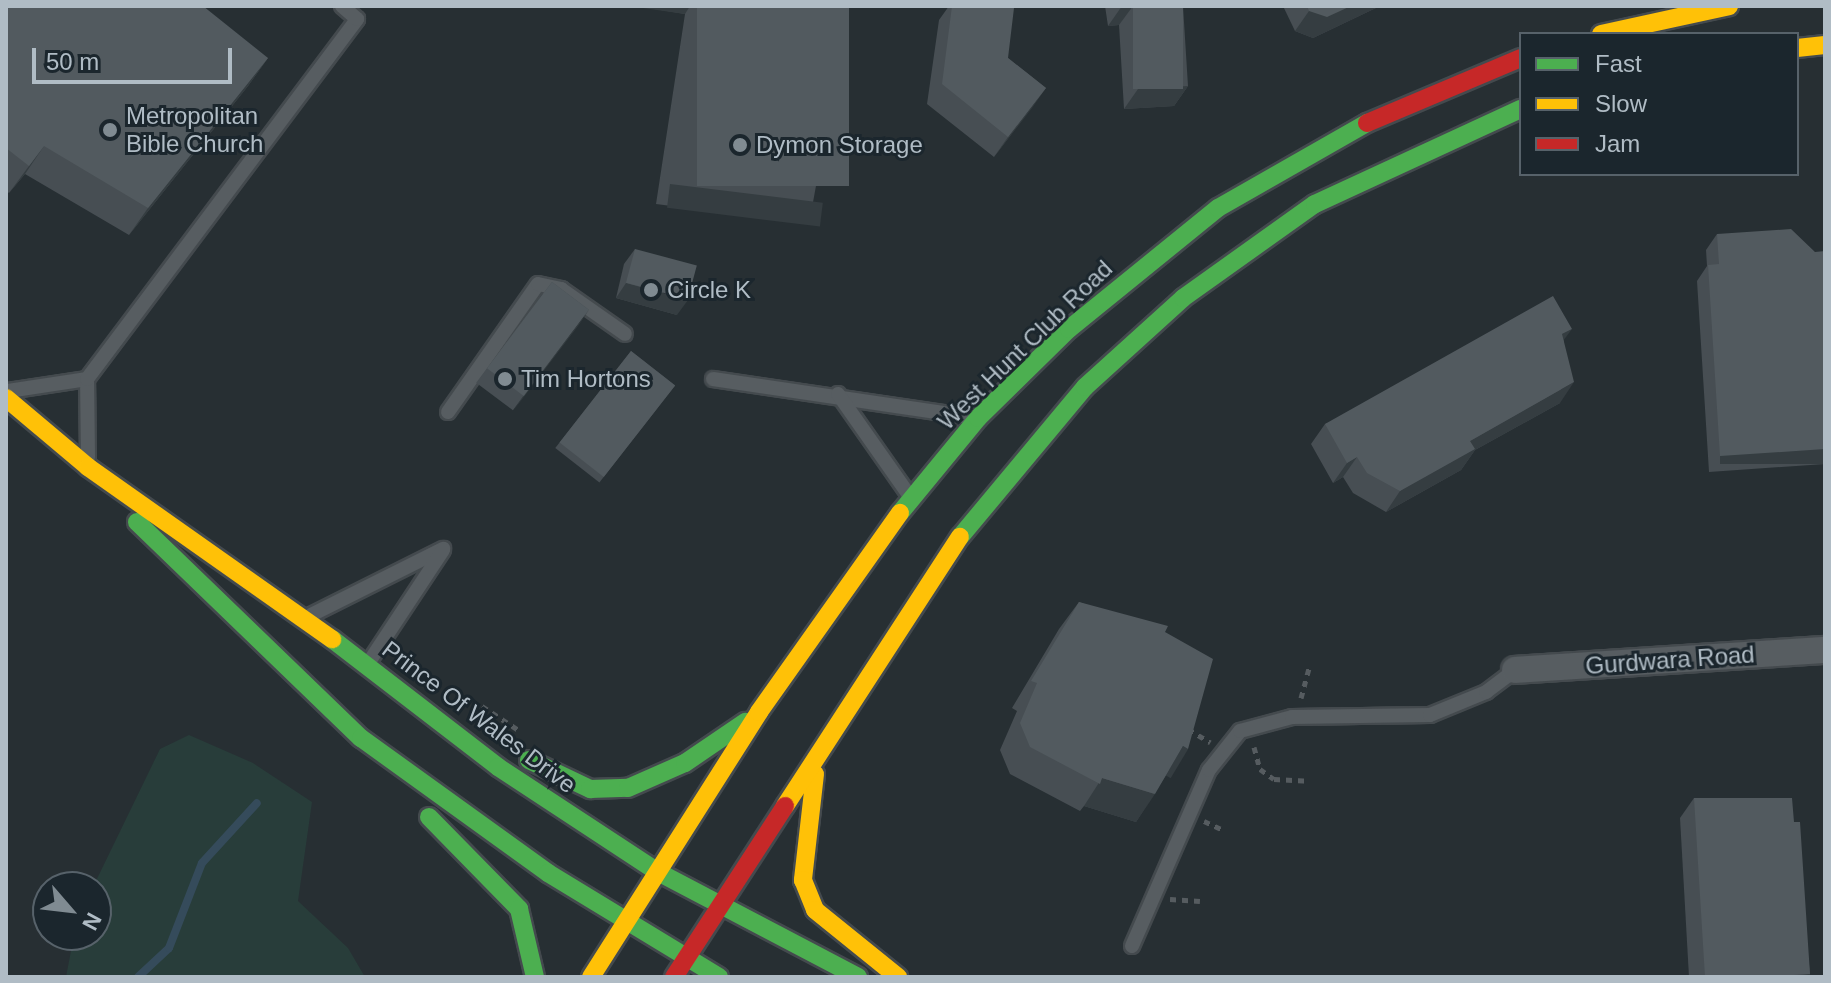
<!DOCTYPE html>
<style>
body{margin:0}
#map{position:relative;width:1831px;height:983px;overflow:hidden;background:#272f33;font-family:Helvetica,sans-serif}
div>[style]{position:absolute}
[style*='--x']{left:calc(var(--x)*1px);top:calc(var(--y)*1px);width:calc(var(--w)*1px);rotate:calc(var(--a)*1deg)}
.green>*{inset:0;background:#283d3a}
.stream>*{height:8px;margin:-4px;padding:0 4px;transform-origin:4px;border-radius:4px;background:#354b5b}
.path>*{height:5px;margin-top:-2.5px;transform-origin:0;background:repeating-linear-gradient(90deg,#565c60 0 6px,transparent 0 12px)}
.roads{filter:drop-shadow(2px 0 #444a4e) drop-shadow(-2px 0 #444a4e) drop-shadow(0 2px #444a4e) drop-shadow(0 -2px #444a4e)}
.lane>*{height:14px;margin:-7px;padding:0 7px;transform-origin:7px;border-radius:7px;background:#575d61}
.street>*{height:26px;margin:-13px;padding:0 13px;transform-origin:13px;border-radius:13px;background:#575d61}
.fast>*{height:18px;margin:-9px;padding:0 9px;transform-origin:9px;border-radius:9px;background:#4caf50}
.slow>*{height:18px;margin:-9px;padding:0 9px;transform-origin:9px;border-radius:9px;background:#ffc107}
.jam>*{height:18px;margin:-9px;padding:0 9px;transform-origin:9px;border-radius:9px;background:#c62828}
.wall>*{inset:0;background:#474e53;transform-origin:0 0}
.shaded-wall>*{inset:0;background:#353d41;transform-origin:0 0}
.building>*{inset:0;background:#525a5f;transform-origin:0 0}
.dots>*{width:22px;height:22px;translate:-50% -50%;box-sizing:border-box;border:4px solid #1b262d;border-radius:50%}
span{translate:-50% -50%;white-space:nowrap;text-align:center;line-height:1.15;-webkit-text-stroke:6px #1b262d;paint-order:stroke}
.poi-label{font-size:24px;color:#b0bcc5}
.left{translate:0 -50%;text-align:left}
.street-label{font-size:24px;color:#b0bcc5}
.frame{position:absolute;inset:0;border:8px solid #b0bcc5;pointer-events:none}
.legend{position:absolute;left:1519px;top:32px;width:280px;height:144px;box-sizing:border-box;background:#1b262d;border:2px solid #57626a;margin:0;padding:10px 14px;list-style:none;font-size:24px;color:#b0bcc5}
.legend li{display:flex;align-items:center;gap:16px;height:40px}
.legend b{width:40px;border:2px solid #57626a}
.north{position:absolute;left:32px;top:871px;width:80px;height:80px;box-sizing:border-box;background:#1b262d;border:2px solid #57626a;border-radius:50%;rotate:118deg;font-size:22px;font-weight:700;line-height:32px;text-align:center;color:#b0bcc5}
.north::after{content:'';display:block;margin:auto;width:28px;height:36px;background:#808b92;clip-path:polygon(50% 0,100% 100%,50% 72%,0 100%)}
.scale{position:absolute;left:32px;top:48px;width:200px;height:36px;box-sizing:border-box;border:4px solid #b0bcc5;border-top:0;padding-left:10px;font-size:24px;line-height:28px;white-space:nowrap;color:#b0bcc5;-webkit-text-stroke:6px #1b262d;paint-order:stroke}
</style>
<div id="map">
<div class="green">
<div style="clip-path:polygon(189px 735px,253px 763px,312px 802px,298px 901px,348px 948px,365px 977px,66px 977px,74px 935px,96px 935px,93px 887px,160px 749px)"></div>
</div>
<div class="stream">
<div style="--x:138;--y:977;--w:42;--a:-43.1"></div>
<div style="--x:169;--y:948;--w:91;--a:-68.8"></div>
<div style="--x:202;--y:863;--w:81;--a:-47.5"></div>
</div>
<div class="path">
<div style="--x:1301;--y:698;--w:35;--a:-75"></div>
<div style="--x:482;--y:706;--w:42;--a:33.3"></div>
<div style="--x:1188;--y:729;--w:26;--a:31"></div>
<div style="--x:1254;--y:747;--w:23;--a:75"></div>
<div style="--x:1260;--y:769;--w:17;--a:36"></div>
<div style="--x:1274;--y:779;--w:34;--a:3"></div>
<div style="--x:1204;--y:821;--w:23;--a:25"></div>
<div style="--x:1170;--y:899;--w:30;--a:4"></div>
</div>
<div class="roads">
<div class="lane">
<div style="--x:713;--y:379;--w:260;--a:8.4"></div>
<div style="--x:8;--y:391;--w:80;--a:-8.6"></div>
<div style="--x:838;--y:394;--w:123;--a:54.9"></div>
<div style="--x:448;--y:412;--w:156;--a:-54.9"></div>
<div style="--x:538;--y:284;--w:24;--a:12"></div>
<div style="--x:561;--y:289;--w:78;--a:35.1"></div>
<div style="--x:88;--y:457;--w:78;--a:-90.7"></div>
<div style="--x:87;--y:379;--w:450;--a:-53.1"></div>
<div style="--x:357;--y:19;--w:20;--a:-139"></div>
<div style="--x:311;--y:615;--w:148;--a:-26.6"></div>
<div style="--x:369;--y:662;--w:134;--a:-56.5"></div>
<div style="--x:1132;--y:946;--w:192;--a:-66.4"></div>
<div style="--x:1209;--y:770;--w:50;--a:-51.5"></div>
<div style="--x:1240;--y:731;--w:54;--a:-15.1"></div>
<div style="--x:1292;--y:717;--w:138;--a:-0.8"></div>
<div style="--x:1430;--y:715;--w:61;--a:-22.3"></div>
<div style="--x:1486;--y:692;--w:36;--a:-37"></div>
</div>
<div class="street">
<div style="--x:1515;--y:670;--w:311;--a:-3.7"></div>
</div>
<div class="fast">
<div style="--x:900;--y:513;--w:123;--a:-50.6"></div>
<div style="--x:978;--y:418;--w:127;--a:-44.4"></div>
<div style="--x:1069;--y:329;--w:192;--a:-39.1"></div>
<div style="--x:1218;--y:208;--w:172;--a:-29.7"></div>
<div style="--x:137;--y:522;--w:311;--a:44"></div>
<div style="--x:361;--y:738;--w:231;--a:35.8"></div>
<div style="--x:548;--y:873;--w:200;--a:31.3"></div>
<div style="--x:960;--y:537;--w:195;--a:-50.2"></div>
<div style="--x:1085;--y:387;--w:132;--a:-42.2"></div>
<div style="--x:1183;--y:298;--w:162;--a:-35.5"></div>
<div style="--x:1315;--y:204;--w:227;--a:-24.8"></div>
<div style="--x:332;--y:639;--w:210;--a:37.6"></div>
<div style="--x:498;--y:767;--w:191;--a:33.3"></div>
<div style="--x:658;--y:872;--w:226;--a:27.7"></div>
<div style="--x:529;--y:760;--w:68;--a:25.4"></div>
<div style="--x:590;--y:789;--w:38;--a:-2"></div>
<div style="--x:628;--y:788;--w:62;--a:-23.7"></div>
<div style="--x:685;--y:763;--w:73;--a:-34.3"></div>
<div style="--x:429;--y:817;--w:129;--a:45.6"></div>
<div style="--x:519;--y:909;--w:70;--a:76.8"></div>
</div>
<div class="slow">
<div style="--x:1601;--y:34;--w:131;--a:-12.3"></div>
<div style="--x:1797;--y:48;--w:28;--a:-6"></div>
<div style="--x:6;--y:398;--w:107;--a:40.1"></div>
<div style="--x:88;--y:467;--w:299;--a:35.2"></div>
<div style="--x:815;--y:774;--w:107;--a:96.5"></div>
<div style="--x:803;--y:880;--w:32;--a:68"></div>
<div style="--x:815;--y:910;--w:107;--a:38.9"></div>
<div style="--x:785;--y:806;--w:321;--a:-57"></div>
<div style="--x:591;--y:977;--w:314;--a:-57.6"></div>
<div style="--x:759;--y:712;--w:244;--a:-54.7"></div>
</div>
<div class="jam">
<div style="--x:1367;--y:123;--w:167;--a:-22.9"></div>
<div style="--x:674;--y:977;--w:204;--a:-57"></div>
</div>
</div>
<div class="wall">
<div style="clip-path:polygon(6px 6px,268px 58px,248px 86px,129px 235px,25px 174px,9px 193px,6px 191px)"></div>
<div style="clip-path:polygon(636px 6px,849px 6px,809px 224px,656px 204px,685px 14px)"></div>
<div style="clip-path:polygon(949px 6px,998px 6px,1008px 58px,1046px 88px,994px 157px,927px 104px,939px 20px)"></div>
<div style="clip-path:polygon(1105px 6px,1183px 6px,1188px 86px,1174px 106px,1124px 109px,1119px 25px,1108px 26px)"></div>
<div style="clip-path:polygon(1283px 6px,1380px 6px,1313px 38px,1295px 31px)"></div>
<div style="clip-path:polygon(1717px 234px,1825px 464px,1709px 472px,1697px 281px,1707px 266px,1706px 250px)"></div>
<div style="clip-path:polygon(635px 249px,677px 315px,616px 298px,624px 264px)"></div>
<div style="left:552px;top:282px;width:46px;height:126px;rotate:37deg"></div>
<div style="clip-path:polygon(1564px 340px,1560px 403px,1475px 450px,1461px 470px,1386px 512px,1353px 493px,1343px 477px,1333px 483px,1311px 444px,1325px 424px)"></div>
<div style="left:631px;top:351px;width:56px;height:123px;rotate:38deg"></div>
<div style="clip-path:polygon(1079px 602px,1165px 632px,1169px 776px,1166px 775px,1136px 822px,1084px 806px,1080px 811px,1010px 774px,1000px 750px,1017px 711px,1012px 708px,1059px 629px)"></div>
<div style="clip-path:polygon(1694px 798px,1794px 822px,1810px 974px,1808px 977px,1689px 977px,1680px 818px)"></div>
</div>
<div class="shaded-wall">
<div style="clip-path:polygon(636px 6px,690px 6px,685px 14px,636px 7px)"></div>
<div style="clip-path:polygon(1122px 6px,1133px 6px,1119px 25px,1108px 26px)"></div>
<div style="clip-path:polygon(1351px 6px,1380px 6px,1313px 38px,1295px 31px,1309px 11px)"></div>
<div style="clip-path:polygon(268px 58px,248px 86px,129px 235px,148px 208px)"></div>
<div style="clip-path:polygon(1188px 86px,1174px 106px,1124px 109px,1138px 89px)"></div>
<div style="clip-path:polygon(1046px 88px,1032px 108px,994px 157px,1008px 137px)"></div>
<div style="clip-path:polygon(44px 146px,25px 174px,9px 193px,29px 166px)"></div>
<div style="left:670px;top:184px;width:154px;height:24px;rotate:7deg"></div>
<div style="clip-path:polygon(626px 283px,688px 300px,677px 315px,616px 298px)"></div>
<div style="clip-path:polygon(589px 310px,578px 326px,513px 411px,524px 395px)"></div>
<div style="clip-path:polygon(1572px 329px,1557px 349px,1562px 334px)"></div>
<div style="clip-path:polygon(1574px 382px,1560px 403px,1475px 450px,1461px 470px,1386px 512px,1400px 491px,1470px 441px)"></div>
<div style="left:1825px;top:449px;width:15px;height:105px;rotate:90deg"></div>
<div style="clip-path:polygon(1357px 457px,1343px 477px,1333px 483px,1347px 463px)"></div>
<div style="left:1183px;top:746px;width:6px;height:34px;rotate:31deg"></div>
<div style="clip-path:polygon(1102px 778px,1155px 794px,1136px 822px,1084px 806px)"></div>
<div style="clip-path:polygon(1810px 974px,1808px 977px,1764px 977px)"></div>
</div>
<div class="building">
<div style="clip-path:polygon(6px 6px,203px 6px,268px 58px,148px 208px,44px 146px,29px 166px,6px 148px)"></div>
<div style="left:697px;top:6px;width:152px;height:180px"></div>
<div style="clip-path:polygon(952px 6px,998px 6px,1014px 8px,1008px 58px,1046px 88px,1008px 137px,942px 84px)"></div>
<div style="left:1133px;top:6px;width:50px;height:83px"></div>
<div style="clip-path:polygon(1307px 6px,1351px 6px,1327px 17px,1309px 11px)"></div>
<div style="clip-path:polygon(1791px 229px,1815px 252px,1825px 251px,1825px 449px,1720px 456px,1708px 265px,1719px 264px,1717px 234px)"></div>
<div style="left:635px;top:249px;width:64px;height:35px;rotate:15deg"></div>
<div style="left:552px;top:282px;width:46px;height:108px;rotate:37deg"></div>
<div style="clip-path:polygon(1553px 296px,1572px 329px,1562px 334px,1574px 382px,1470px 441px,1475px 449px,1400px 491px,1367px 473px,1357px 457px,1347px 463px,1325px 424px)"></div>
<div style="left:631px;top:351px;width:56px;height:116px;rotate:38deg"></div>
<div style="clip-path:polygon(1079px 602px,1168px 626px,1165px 632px,1213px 659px,1188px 749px,1183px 746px,1155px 794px,1102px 778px,1100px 784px,1030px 747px,1020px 723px,1037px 683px,1031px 681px)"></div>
<div style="clip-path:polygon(1694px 798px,1792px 798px,1794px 822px,1800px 822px,1810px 974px,1764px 977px,1705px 977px)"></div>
</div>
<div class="dots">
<div style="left:110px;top:130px;background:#808b92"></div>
<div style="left:740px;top:145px;background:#808b92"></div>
<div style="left:651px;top:290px;background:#808b92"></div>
<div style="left:505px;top:379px;background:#808b92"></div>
</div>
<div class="poi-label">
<span class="left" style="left:126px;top:130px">Metropolitan<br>Bible Church</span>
<span class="left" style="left:756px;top:145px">Dymon Storage</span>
<span class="left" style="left:667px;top:290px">Circle K</span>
<span class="left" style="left:521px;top:379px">Tim Hortons</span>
</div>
<div class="street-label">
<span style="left:1025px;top:345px;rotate:-44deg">West Hunt Club Road</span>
<span style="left:1670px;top:660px;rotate:-4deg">Gurdwara Road</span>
<span style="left:479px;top:717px;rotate:37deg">Prince Of Wales Drive</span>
</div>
<div class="frame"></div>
<ul class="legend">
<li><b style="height:10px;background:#4caf50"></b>Fast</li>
<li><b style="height:10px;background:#ffc107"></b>Slow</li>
<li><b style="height:10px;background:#c62828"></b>Jam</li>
</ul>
<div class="north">N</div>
<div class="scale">50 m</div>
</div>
